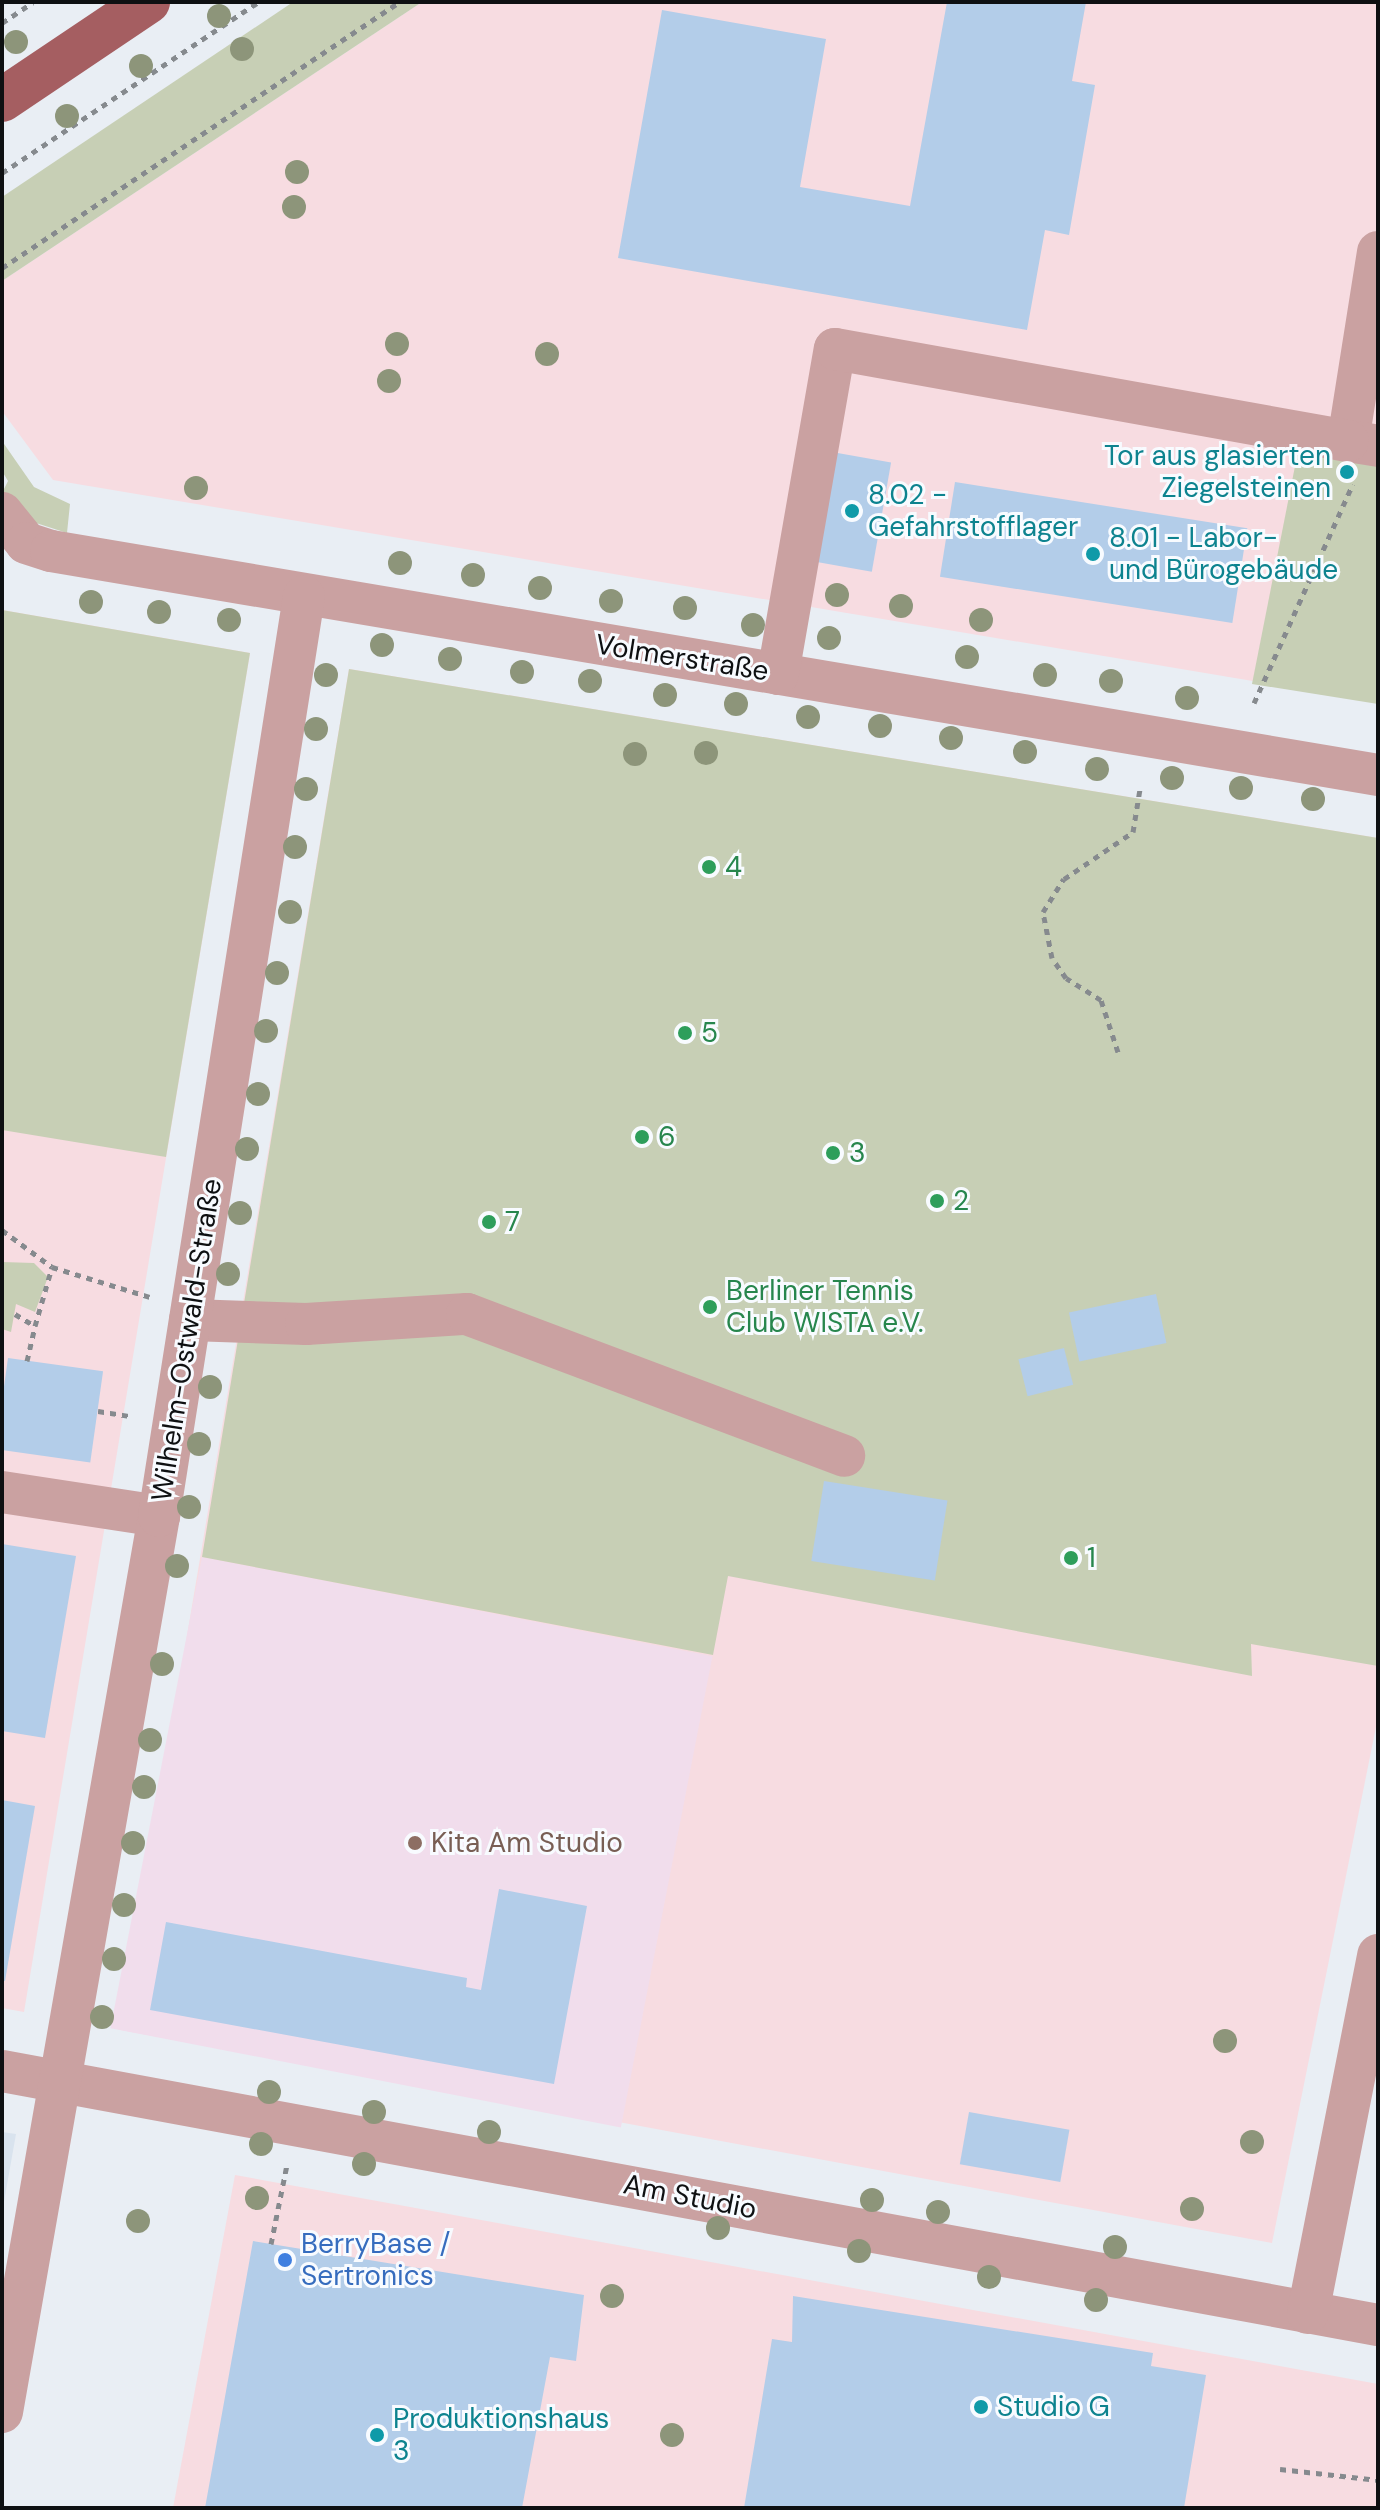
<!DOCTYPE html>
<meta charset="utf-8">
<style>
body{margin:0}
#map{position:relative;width:1380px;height:2510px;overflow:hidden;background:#e9eef4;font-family:"DM Sans",sans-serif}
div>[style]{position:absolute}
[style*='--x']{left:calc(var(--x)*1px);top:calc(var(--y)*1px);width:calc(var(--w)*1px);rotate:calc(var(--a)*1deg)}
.commercial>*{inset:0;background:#f7dce1}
.built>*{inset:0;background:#d9e3ee}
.education>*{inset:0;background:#f1ddec;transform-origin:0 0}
.green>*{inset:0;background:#c7cfb5}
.building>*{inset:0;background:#b3cde9;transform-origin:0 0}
.path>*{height:5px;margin-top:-2.5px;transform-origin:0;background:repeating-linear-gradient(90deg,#868a8e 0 6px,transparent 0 12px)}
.minor>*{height:42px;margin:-21px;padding:0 21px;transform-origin:21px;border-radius:21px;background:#caa1a1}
.major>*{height:44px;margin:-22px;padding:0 22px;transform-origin:22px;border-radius:22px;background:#a55e61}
.trees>*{width:24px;height:24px;margin:-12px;border-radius:50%;background:#8d957a}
.dots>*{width:22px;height:22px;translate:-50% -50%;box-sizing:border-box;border:4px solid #f8fbff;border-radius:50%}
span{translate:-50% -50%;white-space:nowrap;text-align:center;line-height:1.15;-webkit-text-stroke:6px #f8fbff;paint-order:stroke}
.culture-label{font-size:28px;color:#0d838f}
.right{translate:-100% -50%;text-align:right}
.left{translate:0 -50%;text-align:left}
.street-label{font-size:28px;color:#0e1012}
.leisure-label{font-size:28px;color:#27864d}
.education-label{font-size:28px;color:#785e54}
.shop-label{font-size:28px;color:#366cbe}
.frame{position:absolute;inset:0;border:4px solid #0e1012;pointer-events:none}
</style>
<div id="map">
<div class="commercial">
<div style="clip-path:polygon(422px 2px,1378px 2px,1378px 702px,53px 480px,2px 411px,2px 281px)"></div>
<div style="clip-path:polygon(2px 610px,250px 653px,24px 2012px,2px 2008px)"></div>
<div style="clip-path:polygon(349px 669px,1378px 838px,1378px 1717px,1272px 2243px,121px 2030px)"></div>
<div style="clip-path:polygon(235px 2175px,1378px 2384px,1378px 2508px,173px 2508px)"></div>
</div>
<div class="built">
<div style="clip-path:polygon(2px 2132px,16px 2134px,2px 2213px)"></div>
</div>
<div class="education">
<div style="left:202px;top:1557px;width:520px;height:480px;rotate:11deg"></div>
</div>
<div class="green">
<div style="clip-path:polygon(293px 2px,422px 2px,2px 281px,2px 197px)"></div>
<div style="clip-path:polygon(2px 441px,34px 487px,70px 504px,67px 533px,33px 522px,2px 493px,8px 481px,2px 471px)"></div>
<div style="clip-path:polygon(1298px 451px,1378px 464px,1378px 704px,1252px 684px)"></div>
<div style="clip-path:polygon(2px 610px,250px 653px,166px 1157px,2px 1130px)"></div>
<div style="clip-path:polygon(349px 669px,1378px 838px,1378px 1666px,1251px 1644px,1252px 1676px,728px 1576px,713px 1655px,202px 1557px)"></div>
<div style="clip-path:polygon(2px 1262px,34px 1263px,48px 1277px,35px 1312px,16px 1304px,11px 1332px,2px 1329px)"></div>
</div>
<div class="building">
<div style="clip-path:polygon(947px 2px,1086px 2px,1072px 81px,1095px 85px,1069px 235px,1045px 230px,1027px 330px,618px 258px,662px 10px,826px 39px,800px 187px,910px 206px)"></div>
<div style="left:832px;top:452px;width:60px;height:111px;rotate:10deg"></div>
<div style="left:955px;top:482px;width:296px;height:96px;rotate:9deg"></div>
<div style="left:1156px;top:1294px;width:50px;height:89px;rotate:78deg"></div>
<div style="left:1064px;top:1348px;width:38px;height:47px;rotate:76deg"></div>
<div style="left:8px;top:1358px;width:96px;height:92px;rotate:8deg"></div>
<div style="left:824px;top:1481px;width:125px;height:81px;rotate:9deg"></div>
<div style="clip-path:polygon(2px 1544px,76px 1556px,45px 1738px,2px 1731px)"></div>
<div style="clip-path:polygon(2px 1800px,35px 1806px,5px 1981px,2px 1980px)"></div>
<div style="clip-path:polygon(499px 1889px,587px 1906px,554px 2084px,150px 2010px,166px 1922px,467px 1978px,466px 1987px,481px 1990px)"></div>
<div style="left:969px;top:2112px;width:102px;height:53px;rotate:10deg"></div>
<div style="clip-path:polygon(253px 2241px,584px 2295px,576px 2361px,550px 2357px,522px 2508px,205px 2508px)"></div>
<div style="clip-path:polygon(793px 2296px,1153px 2353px,1151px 2366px,1206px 2375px,1184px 2508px,744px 2508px,772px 2339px,792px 2342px)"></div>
</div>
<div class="path">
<div style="--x:2;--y:23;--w:37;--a:-34"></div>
<div style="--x:2;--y:173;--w:308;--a:-33.7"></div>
<div style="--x:2;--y:268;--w:478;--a:-33.8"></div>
<div style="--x:1254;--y:703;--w:240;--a:-65.7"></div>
<div style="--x:1118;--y:1052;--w:55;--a:-108.1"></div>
<div style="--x:1101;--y:1000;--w:41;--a:-147.8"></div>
<div style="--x:1066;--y:978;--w:24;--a:-125"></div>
<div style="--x:1052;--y:958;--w:47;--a:-101.1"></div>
<div style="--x:1043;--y:912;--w:39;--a:-58"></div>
<div style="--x:1064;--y:879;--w:83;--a:-34.3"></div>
<div style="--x:1133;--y:832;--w:44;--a:-80.8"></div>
<div style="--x:2;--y:1230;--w:62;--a:36.5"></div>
<div style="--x:52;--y:1267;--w:102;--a:17"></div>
<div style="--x:15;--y:1314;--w:23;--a:31"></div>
<div style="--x:35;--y:1326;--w:61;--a:-73.9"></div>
<div style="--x:27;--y:1361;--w:36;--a:-77"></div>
<div style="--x:98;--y:1411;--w:31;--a:9"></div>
<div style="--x:271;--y:2244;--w:81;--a:-78.6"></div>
<div style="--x:1280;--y:2469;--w:99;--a:6.4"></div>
</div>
<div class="minor">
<div style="--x:1378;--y:252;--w:191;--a:99"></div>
<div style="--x:1348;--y:441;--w:30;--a:9"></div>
<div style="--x:2;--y:513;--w:38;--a:51"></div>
<div style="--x:26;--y:543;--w:26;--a:18"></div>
<div style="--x:51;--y:551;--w:1346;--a:9.58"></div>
<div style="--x:778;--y:674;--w:330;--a:-80.1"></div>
<div style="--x:835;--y:349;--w:521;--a:10.17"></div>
<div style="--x:190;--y:1320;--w:116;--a:2"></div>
<div style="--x:306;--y:1324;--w:161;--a:-3.6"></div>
<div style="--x:467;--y:1314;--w:403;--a:20.6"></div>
<div style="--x:2;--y:1492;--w:159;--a:8.7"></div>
<div style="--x:2;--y:2071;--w:1399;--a:10.46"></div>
<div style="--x:1308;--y:2313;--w:365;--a:-78.9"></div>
<div style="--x:2;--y:2412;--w:910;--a:-80.06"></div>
<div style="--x:159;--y:1516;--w:931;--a:-81.04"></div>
</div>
<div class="major">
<div style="--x:2;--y:100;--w:176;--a:-33.9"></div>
</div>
<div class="trees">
<div style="left:219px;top:16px"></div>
<div style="left:16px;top:42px"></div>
<div style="left:242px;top:49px"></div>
<div style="left:141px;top:66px"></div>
<div style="left:67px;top:116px"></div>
<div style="left:297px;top:172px"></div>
<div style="left:294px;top:207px"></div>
<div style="left:397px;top:344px"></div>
<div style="left:547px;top:354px"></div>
<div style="left:389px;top:381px"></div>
<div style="left:196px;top:488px"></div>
<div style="left:400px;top:563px"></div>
<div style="left:473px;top:575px"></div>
<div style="left:540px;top:588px"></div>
<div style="left:837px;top:595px"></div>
<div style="left:611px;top:601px"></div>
<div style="left:91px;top:602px"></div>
<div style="left:901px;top:606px"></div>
<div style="left:685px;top:608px"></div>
<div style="left:159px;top:612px"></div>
<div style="left:229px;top:620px"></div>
<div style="left:981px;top:620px"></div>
<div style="left:753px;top:625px"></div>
<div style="left:829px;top:638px"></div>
<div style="left:382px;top:645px"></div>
<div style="left:967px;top:657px"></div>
<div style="left:450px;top:659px"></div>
<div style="left:522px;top:672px"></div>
<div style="left:326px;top:675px"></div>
<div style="left:1045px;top:675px"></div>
<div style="left:590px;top:681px"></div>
<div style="left:1111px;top:681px"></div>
<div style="left:665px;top:695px"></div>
<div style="left:1187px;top:698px"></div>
<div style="left:736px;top:704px"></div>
<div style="left:808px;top:717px"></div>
<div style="left:880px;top:726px"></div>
<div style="left:316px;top:729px"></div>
<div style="left:951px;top:738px"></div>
<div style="left:1025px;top:752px"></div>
<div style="left:706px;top:753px"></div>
<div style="left:635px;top:754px"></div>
<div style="left:1097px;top:769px"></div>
<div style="left:1172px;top:778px"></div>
<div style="left:1241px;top:788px"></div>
<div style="left:306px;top:789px"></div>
<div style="left:1313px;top:799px"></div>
<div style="left:295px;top:847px"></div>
<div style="left:290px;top:912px"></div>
<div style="left:277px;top:973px"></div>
<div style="left:266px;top:1031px"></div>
<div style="left:258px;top:1094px"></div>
<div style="left:247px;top:1149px"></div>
<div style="left:240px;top:1213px"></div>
<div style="left:228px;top:1274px"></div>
<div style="left:210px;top:1387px"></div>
<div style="left:199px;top:1444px"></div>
<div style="left:189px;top:1507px"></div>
<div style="left:177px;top:1566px"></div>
<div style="left:162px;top:1664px"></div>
<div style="left:150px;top:1740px"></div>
<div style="left:144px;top:1787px"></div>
<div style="left:133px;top:1843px"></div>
<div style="left:124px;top:1905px"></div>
<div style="left:114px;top:1959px"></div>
<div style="left:102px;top:2017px"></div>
<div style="left:1225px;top:2041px"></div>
<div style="left:269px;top:2092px"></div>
<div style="left:374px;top:2112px"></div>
<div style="left:489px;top:2132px"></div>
<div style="left:1252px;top:2142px"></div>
<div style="left:261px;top:2144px"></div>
<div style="left:364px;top:2164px"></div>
<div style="left:257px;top:2198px"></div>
<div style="left:872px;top:2200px"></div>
<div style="left:1192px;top:2209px"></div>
<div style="left:938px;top:2212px"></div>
<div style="left:138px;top:2221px"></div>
<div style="left:718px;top:2228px"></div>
<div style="left:1115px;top:2247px"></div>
<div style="left:859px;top:2251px"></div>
<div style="left:989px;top:2277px"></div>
<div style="left:612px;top:2296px"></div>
<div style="left:1096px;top:2300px"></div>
<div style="left:672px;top:2435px"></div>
</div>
<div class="dots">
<div style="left:1347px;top:472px;background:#0f9aa8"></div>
<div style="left:852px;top:511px;background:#0f9aa8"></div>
<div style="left:1093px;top:554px;background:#0f9aa8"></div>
<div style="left:709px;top:867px;background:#2e9e5b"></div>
<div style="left:685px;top:1033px;background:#2e9e5b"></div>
<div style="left:642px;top:1137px;background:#2e9e5b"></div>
<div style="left:833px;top:1153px;background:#2e9e5b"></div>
<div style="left:937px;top:1201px;background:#2e9e5b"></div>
<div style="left:489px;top:1222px;background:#2e9e5b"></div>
<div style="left:710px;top:1307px;background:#2e9e5b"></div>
<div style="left:1071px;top:1558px;background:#2e9e5b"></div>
<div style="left:415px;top:1843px;background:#8d6e63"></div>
<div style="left:285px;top:2260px;background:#3f7fe0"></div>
<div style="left:981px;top:2407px;background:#0f9aa8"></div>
<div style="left:377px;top:2435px;background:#0f9aa8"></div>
</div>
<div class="culture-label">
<span class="right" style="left:1331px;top:472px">Tor aus glasierten<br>Ziegelsteinen</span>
<span class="left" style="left:868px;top:511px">8.02 -<br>Gefahrstofflager</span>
<span class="left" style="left:1109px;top:554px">8.01 - Labor-<br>und Bürogebäude</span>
<span class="left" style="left:997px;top:2407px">Studio G</span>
<span class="left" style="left:393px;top:2435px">Produktionshaus<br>3</span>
</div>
<div class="street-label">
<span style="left:682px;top:658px;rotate:9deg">Volmerstraße</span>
<span style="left:187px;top:1340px;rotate:-81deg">Wilhelm-Ostwald-Straße</span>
<span style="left:690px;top:2197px;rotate:11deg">Am Studio</span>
</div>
<div class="leisure-label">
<span class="left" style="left:725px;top:867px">4</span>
<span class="left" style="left:701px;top:1033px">5</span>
<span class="left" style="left:658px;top:1137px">6</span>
<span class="left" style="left:849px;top:1153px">3</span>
<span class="left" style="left:953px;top:1201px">2</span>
<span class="left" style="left:505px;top:1222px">7</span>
<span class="left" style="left:726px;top:1307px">Berliner Tennis<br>Club WISTA e.V.</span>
<span class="left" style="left:1087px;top:1558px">1</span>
</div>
<div class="education-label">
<span class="left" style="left:431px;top:1843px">Kita Am Studio</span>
</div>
<div class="shop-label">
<span class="left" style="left:301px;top:2260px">BerryBase /<br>Sertronics</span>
</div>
<div class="frame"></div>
</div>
